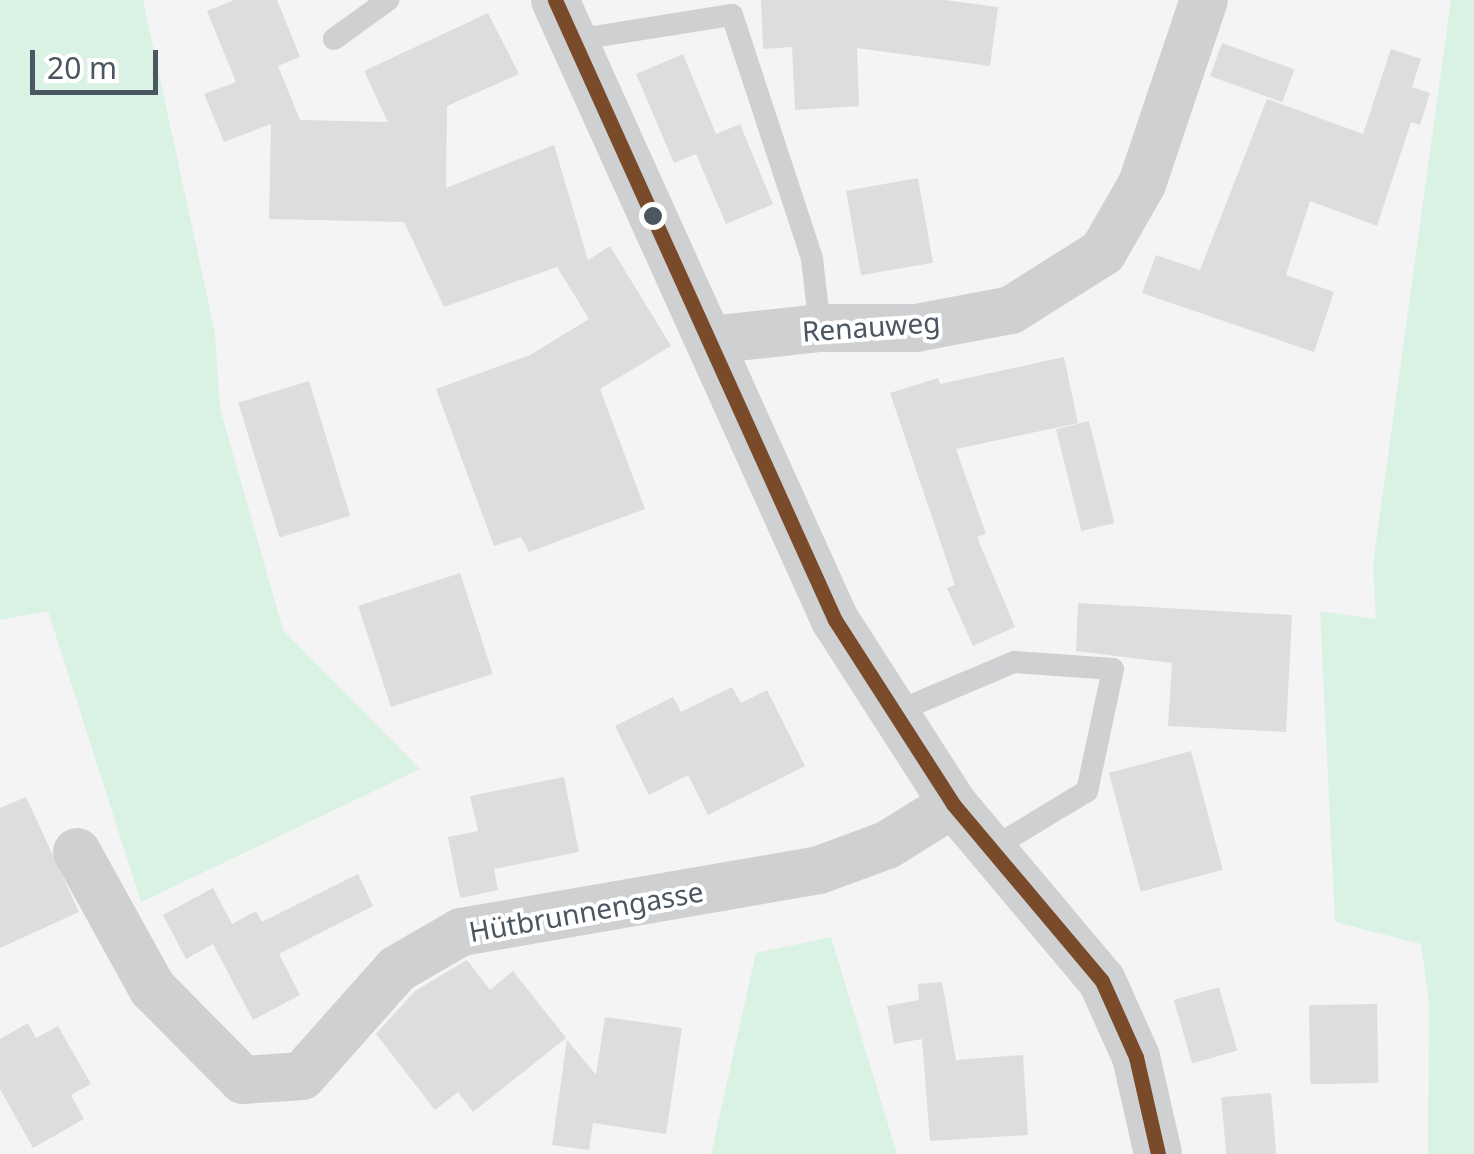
<!DOCTYPE html>
<meta charset="utf-8">
<style>
body{margin:0}
#map{position:relative;width:1474px;height:1154px;overflow:hidden;background:#f4f4f4;font-family:"Noto Sans",sans-serif}
div>[style]{position:absolute}
[style*='--x']{left:calc(var(--x)*1px);top:calc(var(--y)*1px);width:calc(var(--w)*1px);rotate:calc(var(--a)*1deg)}
.green>*{inset:0;background:#d9f2e3}
.building>*{inset:0;background:#ddddde;transform-origin:0 0}
.service>*{height:22px;margin:-11px;padding:0 11px;transform-origin:11px;border-radius:11px;background:#ced0d2}
.minor>*{height:48px;margin:-24px;padding:0 24px;transform-origin:24px;border-radius:24px;background:#ced0d2}
.bus-1>*{height:15px;margin:-7.5px;padding:0 7.5px;transform-origin:7.5px;border-radius:7.5px;background:#7a4b2a}
.dots>*{width:28px;height:28px;translate:-50% -50%;box-sizing:border-box;border:5px solid #fff;border-radius:50%}
span{translate:-50% -50%;white-space:nowrap;text-align:center;line-height:1.15;-webkit-text-stroke:8px #fff;paint-order:stroke}
.street-label{font-size:28px;color:#4a5661}
.scale{position:absolute;left:30px;top:50px;width:128px;height:45px;box-sizing:border-box;border:5px solid #4a5661;border-top:0;padding-left:12px;font-size:30px;line-height:35px;white-space:nowrap;color:#4a5661;-webkit-text-stroke:8px #fff;paint-order:stroke}
</style>
<div id="map">
<div class="green">
<div style="clip-path:polygon(0 0,143px 0,215px 333px,220px 408px,283px 630px,420px 769px,141px 902px,48px 611px,0 620px)"></div>
<div style="clip-path:polygon(1451px 0,1474px 0,1474px 1154px,1428px 1154px,1429px 1003px,1421px 944px,1335px 922px,1320px 611px,1376px 619px,1373px 564px)"></div>
<div style="clip-path:polygon(831px 937px,897px 1154px,711px 1154px,756px 953px)"></div>
</div>
<div class="building">
<div style="clip-path:polygon(234px 0,277px 0,300px 57px,278px 66px,300px 120px,388px 122px,364px 71px,488px 13px,519px 74px,447px 106px,446px 188px,554px 145px,588px 260px,610px 246px,671px 346px,600px 389px,645px 509px,529px 552px,521px 537px,494px 546px,436px 389px,530px 355px,589px 319px,557px 267px,444px 307px,404px 222px,269px 219px,271px 124px,224px 142px,204px 94px,236px 82px,207px 11px)"></div>
<div style="clip-path:polygon(761px 0,945px 0,998px 7px,990px 66px,857px 48px,859px 106px,795px 110px,792px 47px,763px 49px)"></div>
<div style="left:1222px;top:43px;width:77px;height:35px;rotate:20deg"></div>
<div style="clip-path:polygon(1391px 49px,1421px 59px,1412px 87px,1430px 93px,1420px 125px,1411px 122px,1377px 226px,1310px 201px,1286px 275px,1334px 292px,1314px 352px,1142px 293px,1156px 255px,1200px 270px,1267px 99px,1363px 134px)"></div>
<div style="clip-path:polygon(683px 54px,716px 134px,740px 124px,773px 204px,726px 224px,696px 154px,674px 163px,636px 74px)"></div>
<div style="left:918px;top:178px;width:86px;height:73px;rotate:80deg"></div>
<div style="clip-path:polygon(1064px 357px,1078px 423px,956px 449px,986px 534px,977px 537px,1015px 627px,973px 646px,947px 588px,955px 585px,890px 393px,938px 378px,940px 384px)"></div>
<div style="left:309px;top:381px;width:141px;height:74px;rotate:73deg"></div>
<div style="left:1089px;top:421px;width:105px;height:34px;rotate:76deg"></div>
<div style="left:460px;top:573px;width:106px;height:107px;rotate:72deg"></div>
<div style="clip-path:polygon(1078px 603px,1292px 615px,1286px 732px,1168px 726px,1172px 663px,1076px 651px)"></div>
<div style="clip-path:polygon(732px 687px,741px 703px,767px 690px,805px 766px,708px 815px,688px 775px,649px 795px,615px 726px,673px 697px,681px 712px)"></div>
<div style="left:1191px;top:751px;width:123px;height:85px;rotate:75deg"></div>
<div style="clip-path:polygon(564px 777px,579px 852px,494px 869px,498px 890px,460px 898px,448px 837px,478px 831px,470px 796px)"></div>
<div style="clip-path:polygon(26px 797px,79px 912px,0 948px,0 808px)"></div>
<div style="clip-path:polygon(358px 874px,373px 906px,279px 954px,300px 995px,253px 1020px,213px 944px,186px 959px,163px 915px,213px 888px,232px 924px,256px 911px,262px 922px)"></div>
<div style="clip-path:polygon(467px 960px,490px 990px,513px 971px,566px 1038px,473px 1112px,458px 1092px,435px 1110px,376px 1034px,415px 991px)"></div>
<div style="clip-path:polygon(942px 982px,956px 1060px,1023px 1055px,1028px 1135px,930px 1141px,922px 1039px,894px 1044px,887px 1006px,919px 1000px,918px 984px)"></div>
<div style="left:1219px;top:987px;width:66px;height:47px;rotate:74deg"></div>
<div style="left:1377px;top:1004px;width:79px;height:68px;rotate:89deg"></div>
<div style="clip-path:polygon(605px 1017px,682px 1028px,666px 1134px,593px 1123px,589px 1150px,552px 1145px,567px 1040px,596px 1075px)"></div>
<div style="clip-path:polygon(28px 1023px,36px 1038px,58px 1026px,91px 1084px,71px 1095px,84px 1119px,33px 1148px,0 1089px,0 1039px)"></div>
<div style="left:1271px;top:1093px;width:61px;height:50px;rotate:85deg"></div>
</div>
<div class="service">
<div style="--x:334;--y:39;--w:67;--a:-35.8"></div>
<div style="--x:574;--y:40;--w:160;--a:-9"></div>
<div style="--x:732;--y:15;--w:257;--a:71.8"></div>
<div style="--x:812;--y:259;--w:69;--a:83.4"></div>
<div style="--x:891;--y:714;--w:134;--a:-22.9"></div>
<div style="--x:1014;--y:662;--w:99;--a:4"></div>
<div style="--x:1113;--y:669;--w:125;--a:102"></div>
<div style="--x:1087;--y:791;--w:112;--a:148.9"></div>
</div>
<div class="minor">
<div style="--x:555;--y:0;--w:680;--a:65.7"></div>
<div style="--x:835;--y:620;--w:219;--a:57.3"></div>
<div style="--x:953;--y:804;--w:231;--a:49.9"></div>
<div style="--x:1102;--y:981;--w:83;--a:65.9"></div>
<div style="--x:1136;--y:1057;--w:99;--a:77.2"></div>
<div style="--x:710;--y:340;--w:111;--a:-6.2"></div>
<div style="--x:820;--y:328;--w:96;--a:0"></div>
<div style="--x:916;--y:328;--w:97;--a:-10.7"></div>
<div style="--x:1011;--y:310;--w:109;--a:-32.2"></div>
<div style="--x:1103;--y:252;--w:78;--a:-60.2"></div>
<div style="--x:1142;--y:184;--w:194;--a:-71.4"></div>
<div style="--x:77;--y:852;--w:155;--a:61.1"></div>
<div style="--x:152;--y:988;--w:129;--a:45.3"></div>
<div style="--x:243;--y:1080;--w:59;--a:-3.9"></div>
<div style="--x:302;--y:1076;--w:143;--a:-48.4"></div>
<div style="--x:397;--y:969;--w:74;--a:-30"></div>
<div style="--x:461;--y:932;--w:363;--a:-9.8"></div>
<div style="--x:819;--y:870;--w:72;--a:-20.2"></div>
<div style="--x:887;--y:845;--w:78;--a:-31.8"></div>
</div>
<div class="bus-1">
<div style="--x:555;--y:0;--w:680;--a:65.7"></div>
<div style="--x:835;--y:620;--w:219;--a:57.3"></div>
<div style="--x:953;--y:804;--w:231;--a:49.9"></div>
<div style="--x:1102;--y:981;--w:83;--a:65.9"></div>
<div style="--x:1136;--y:1057;--w:99;--a:77.2"></div>
</div>
<div class="dots">
<div style="left:653px;top:216px;background:#4a5661"></div>
</div>
<div class="street-label">
<span style="left:871px;top:326px;rotate:-4deg">Renauweg</span>
<span style="left:586px;top:911px;rotate:-10deg">Hütbrunnengasse</span>
</div>
<div class="scale">20 m</div>
</div>
